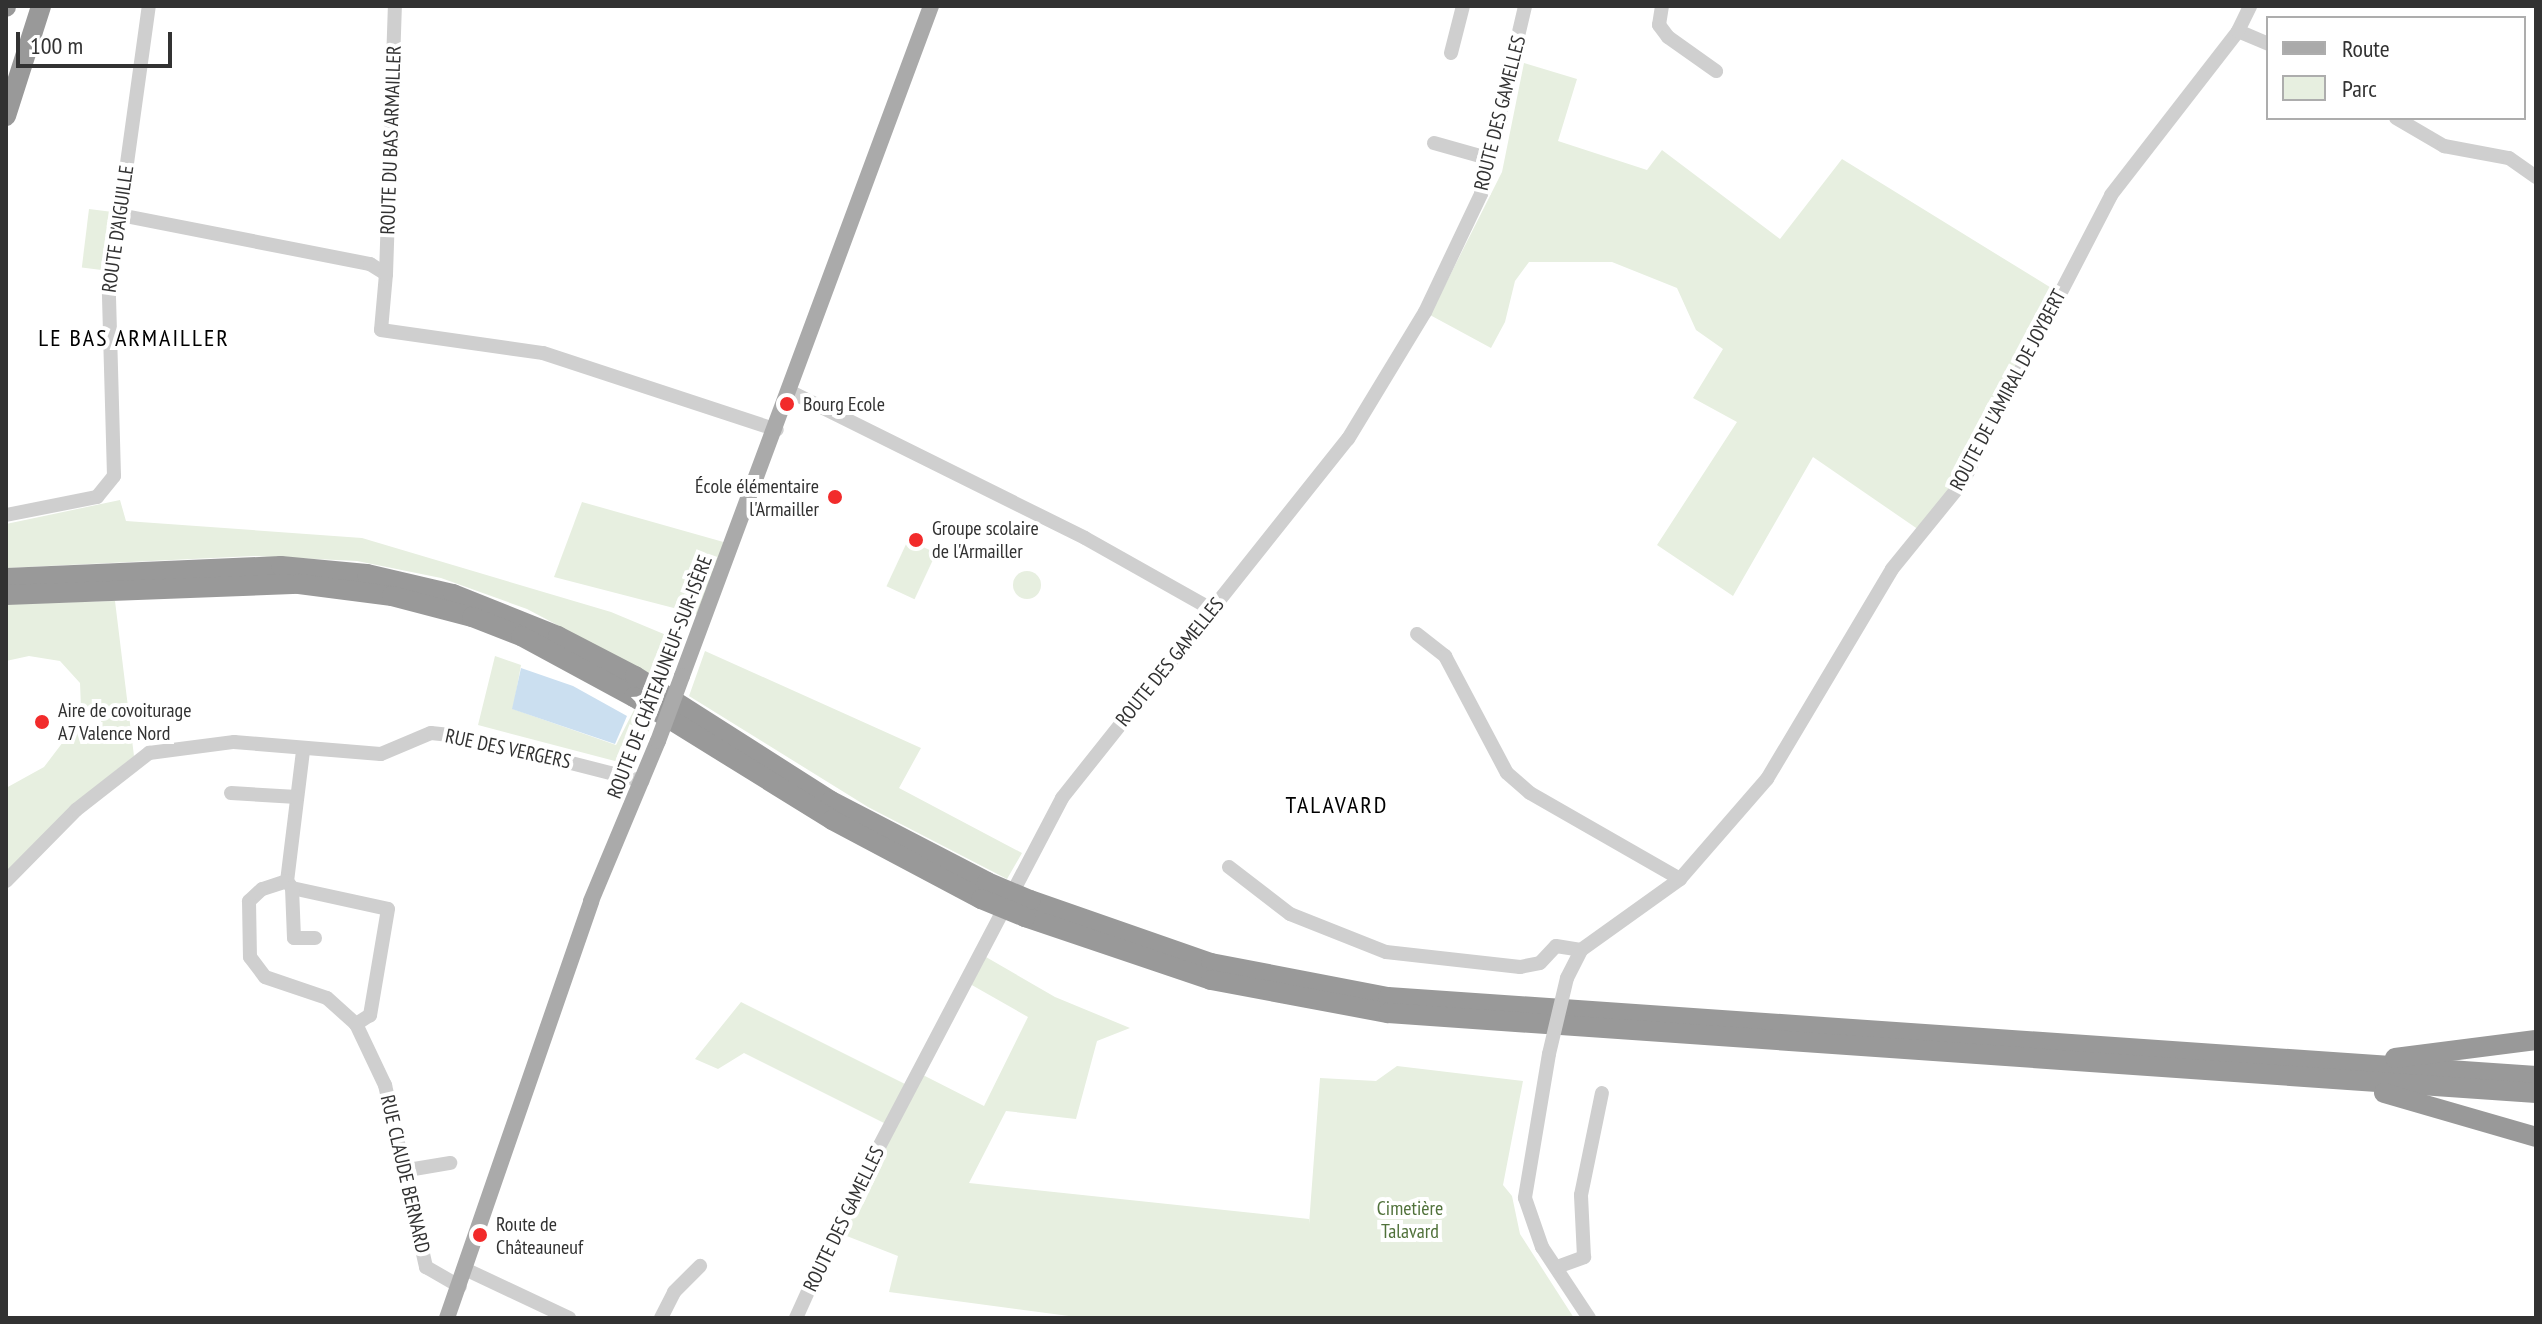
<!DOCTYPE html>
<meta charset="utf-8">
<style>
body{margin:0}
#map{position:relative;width:2542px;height:1324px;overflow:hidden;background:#fff;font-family:"PT Sans Narrow",sans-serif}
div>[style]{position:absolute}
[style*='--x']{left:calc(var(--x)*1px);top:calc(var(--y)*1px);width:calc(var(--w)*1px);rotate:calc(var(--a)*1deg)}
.green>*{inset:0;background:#e7efe0;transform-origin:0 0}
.round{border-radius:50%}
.water>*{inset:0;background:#cbdff0}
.minor>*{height:14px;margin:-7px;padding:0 7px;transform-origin:7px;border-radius:7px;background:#cfcfcf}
.major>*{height:16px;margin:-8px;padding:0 8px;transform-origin:8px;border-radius:8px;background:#aaa}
.highway>*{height:20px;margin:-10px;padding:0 10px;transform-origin:10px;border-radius:10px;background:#999}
.minor-bridge>*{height:14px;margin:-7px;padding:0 7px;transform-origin:7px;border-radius:7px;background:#cfcfcf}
.major-bridge>*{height:16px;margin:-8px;padding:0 8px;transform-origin:8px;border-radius:8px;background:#aaa}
.highway-bridge>*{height:20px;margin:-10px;padding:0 10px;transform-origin:10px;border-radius:10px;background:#999}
.dots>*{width:22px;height:22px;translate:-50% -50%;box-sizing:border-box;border:4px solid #fff;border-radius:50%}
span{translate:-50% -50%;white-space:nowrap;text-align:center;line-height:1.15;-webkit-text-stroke:8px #fff;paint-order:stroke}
.street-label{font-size:20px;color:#323232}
.poi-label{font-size:20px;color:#323232}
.left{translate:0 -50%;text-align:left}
.right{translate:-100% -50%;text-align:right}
.park-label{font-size:20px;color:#51723b}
.quarter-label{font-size:24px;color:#000;letter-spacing:2px}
.frame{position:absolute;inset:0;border:8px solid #323232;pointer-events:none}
.legend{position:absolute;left:2266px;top:16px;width:260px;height:104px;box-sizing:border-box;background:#fff;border:2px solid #adadad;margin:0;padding:10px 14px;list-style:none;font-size:24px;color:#323232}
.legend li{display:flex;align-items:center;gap:16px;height:40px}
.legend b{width:40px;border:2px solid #adadad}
.scale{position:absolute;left:16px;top:32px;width:156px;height:36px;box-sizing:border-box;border:4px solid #323232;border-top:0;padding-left:10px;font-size:24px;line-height:28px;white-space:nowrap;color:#323232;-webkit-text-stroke:6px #fff;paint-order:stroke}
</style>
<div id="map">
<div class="green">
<div style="clip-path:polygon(1524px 63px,1577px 79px,1558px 141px,1647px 170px,1662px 150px,1780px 239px,1842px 159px,2061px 294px,1962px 483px,1922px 532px,1813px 457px,1733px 596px,1657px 545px,1737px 422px,1693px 398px,1723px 349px,1696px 330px,1677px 288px,1612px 262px,1529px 262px,1515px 281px,1505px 322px,1491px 348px,1430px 315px,1502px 172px)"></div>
<div style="left:89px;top:209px;width:26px;height:59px;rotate:7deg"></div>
<div style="clip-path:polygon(120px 500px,126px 521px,362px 538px,611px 612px,683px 642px,667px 683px,527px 609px,441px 578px,357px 561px,254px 556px,6px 568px,6px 524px)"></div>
<div style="clip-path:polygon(582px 502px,727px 543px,697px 614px,554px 577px)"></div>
<div style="left:908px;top:540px;width:31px;height:51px;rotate:25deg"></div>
<div class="round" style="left:1013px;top:571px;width:28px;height:28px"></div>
<div style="clip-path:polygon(115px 601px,134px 756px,74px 804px,6px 874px,6px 788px,44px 767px,76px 725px,99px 730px,103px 714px,81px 708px,80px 683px,60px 661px,29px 656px,6px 661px,6px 604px)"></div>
<div style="clip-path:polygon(705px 651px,921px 748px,899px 788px,1022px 853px,1007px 879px,868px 807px,689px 696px)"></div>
<div style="clip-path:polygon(495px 656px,521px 665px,513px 709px,616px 745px,634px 710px,653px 721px,634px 766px,478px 725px)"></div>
<div style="clip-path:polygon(986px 957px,1055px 997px,1130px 1028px,1097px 1041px,1076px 1119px,1006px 1111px,969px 1183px,1309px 1219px,1309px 1224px,1320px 1078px,1376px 1081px,1397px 1066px,1523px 1081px,1503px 1185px,1512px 1196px,1520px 1234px,1574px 1318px,1084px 1318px,889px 1292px,898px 1256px,839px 1233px,894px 1128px,744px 1053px,718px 1069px,695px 1059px,741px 1002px,907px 1085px,923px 1075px,984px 1106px,1028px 1017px,970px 984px)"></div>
</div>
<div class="water">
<div style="clip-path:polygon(521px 668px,573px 686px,627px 716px,615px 744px,512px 709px)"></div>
</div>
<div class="minor">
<div style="--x:1662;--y:6;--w:19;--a:99"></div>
<div style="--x:1659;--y:25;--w:15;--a:53"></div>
<div style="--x:1668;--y:37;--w:59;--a:35.3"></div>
<div style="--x:2238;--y:31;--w:33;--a:23"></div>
<div style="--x:1451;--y:53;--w:49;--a:-75.7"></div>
<div style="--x:2396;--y:118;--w:56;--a:30.3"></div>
<div style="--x:2444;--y:146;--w:66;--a:10.5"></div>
<div style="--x:2509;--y:158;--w:33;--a:35"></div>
<div style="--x:1434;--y:143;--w:59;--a:15.7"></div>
<div style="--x:120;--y:215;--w:255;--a:11.1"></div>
<div style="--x:370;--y:264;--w:19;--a:32"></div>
<div style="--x:386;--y:274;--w:56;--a:95.1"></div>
<div style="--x:381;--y:330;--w:164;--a:8.1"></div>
<div style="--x:543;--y:353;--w:246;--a:18.2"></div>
<div style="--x:386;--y:274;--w:268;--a:-88.1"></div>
<div style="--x:791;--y:392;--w:328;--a:26.4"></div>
<div style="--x:1085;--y:538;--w:147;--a:29.4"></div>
<div style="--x:6;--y:515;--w:93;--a:-11.2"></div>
<div style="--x:97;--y:497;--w:27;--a:-51"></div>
<div style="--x:114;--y:476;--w:183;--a:-91.6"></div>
<div style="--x:109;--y:293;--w:290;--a:-82.1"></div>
<div style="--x:1417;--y:634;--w:36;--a:38"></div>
<div style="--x:1445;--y:656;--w:132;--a:62.1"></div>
<div style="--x:1507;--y:773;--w:30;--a:41"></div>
<div style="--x:1530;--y:793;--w:173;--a:29.8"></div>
<div style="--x:303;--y:751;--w:131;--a:97"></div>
<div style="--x:287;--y:881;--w:26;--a:162"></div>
<div style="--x:262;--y:889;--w:18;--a:137"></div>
<div style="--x:249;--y:901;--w:56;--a:89"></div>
<div style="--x:250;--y:957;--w:25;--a:53"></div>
<div style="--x:265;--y:977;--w:65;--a:18.7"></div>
<div style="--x:327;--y:998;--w:39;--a:42"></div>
<div style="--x:356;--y:1024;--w:68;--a:64.6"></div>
<div style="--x:385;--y:1085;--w:187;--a:77.3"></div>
<div style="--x:426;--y:1267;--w:39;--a:30"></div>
<div style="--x:231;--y:793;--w:66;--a:3.5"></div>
<div style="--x:1229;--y:867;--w:77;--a:37.6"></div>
<div style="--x:1290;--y:914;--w:103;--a:21.6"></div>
<div style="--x:1386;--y:952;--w:135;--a:6.4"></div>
<div style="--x:1520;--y:967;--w:20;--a:-11"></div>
<div style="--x:1540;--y:963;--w:23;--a:-47"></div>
<div style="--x:1556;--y:946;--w:25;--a:9"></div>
<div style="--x:6;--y:881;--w:100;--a:-45.4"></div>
<div style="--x:76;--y:810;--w:93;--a:-38"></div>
<div style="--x:149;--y:753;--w:86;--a:-7.4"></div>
<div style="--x:234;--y:742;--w:147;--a:4.7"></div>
<div style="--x:381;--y:754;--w:54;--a:-22.8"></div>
<div style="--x:431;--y:733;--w:38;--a:6"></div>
<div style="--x:469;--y:737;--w:179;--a:14.3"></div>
<div style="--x:287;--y:881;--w:9;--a:54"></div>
<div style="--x:292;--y:888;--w:98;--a:12.3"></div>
<div style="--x:388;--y:909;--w:108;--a:99.6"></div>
<div style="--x:370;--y:1015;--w:17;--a:147"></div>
<div style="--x:292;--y:888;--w:50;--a:87.7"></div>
<div style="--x:294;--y:938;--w:21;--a:0"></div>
<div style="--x:1567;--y:978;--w:31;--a:-63"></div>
<div style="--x:1581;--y:950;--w:122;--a:-35.6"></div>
<div style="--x:1680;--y:879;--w:133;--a:-49"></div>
<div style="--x:1767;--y:779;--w:244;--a:-59.2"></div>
<div style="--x:1892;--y:569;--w:111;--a:-50.9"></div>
<div style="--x:1962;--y:483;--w:324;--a:-62.6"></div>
<div style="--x:2111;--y:195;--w:207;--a:-52.2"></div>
<div style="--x:2238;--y:31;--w:28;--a:-64"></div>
<div style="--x:1549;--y:1054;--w:146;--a:99.5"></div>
<div style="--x:1525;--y:1198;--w:52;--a:70.9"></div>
<div style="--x:1542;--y:1247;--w:85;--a:56.5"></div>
<div style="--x:408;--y:1170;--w:43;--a:-9.5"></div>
<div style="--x:1557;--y:1267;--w:29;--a:-20"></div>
<div style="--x:1584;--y:1257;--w:62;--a:-92.8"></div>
<div style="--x:1581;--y:1195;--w:104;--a:-78.4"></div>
<div style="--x:467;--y:1270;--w:113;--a:25.2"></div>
<div style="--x:661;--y:1318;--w:29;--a:-63"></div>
<div style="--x:674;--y:1292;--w:37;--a:-45"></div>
<div style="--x:796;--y:1318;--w:102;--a:-65.7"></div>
<div style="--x:838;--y:1225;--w:482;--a:-62.3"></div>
<div style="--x:1062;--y:798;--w:459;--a:-51.5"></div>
<div style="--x:1348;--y:439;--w:149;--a:-58.8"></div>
<div style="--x:1425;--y:312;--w:131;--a:-64.6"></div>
<div style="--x:1481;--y:194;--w:193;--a:-76.8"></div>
</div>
<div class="major">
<div style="--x:682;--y:676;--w:715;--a:-69.61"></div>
<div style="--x:447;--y:1318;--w:441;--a:-70.9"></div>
<div style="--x:591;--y:901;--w:173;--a:-67.3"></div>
</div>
<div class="highway">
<div style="--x:6;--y:7;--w:1;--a:-90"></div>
<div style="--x:6;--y:116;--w:115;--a:-72.3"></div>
<div style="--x:6;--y:578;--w:275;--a:-2.5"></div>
<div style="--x:281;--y:566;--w:86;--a:5.3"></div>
<div style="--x:367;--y:574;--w:88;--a:13.1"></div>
<div style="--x:453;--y:594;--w:113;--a:21.8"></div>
<div style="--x:558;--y:636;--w:87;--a:27.5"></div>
<div style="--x:635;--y:676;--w:232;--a:32.5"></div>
<div style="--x:831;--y:801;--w:176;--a:27.4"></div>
<div style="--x:6;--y:595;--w:293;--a:-2.2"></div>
<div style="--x:299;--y:584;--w:94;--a:7.4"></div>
<div style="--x:392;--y:596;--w:83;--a:14.7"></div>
<div style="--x:472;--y:617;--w:53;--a:21.2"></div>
<div style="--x:521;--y:636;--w:128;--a:28.4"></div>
<div style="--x:634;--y:697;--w:233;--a:31.8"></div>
<div style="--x:832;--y:820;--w:169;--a:27.9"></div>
<div style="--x:1030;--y:900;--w:192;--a:19.2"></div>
<div style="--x:1211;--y:963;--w:180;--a:10.9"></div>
<div style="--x:1388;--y:997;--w:1151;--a:3.94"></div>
<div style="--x:1025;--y:917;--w:196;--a:18.7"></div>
<div style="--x:1211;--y:980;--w:180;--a:10.6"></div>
<div style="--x:1388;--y:1013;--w:1151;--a:3.99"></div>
<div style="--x:2395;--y:1058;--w:142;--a:-7.3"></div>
<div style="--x:2384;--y:1093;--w:158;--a:16.1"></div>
</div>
<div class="minor-bridge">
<div style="--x:1549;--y:1054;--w:78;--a:-76.7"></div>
</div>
<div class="major-bridge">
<div style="--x:658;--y:741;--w:69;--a:-69.7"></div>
</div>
<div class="highway-bridge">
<div style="--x:987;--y:882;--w:47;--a:22.7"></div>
<div style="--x:981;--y:899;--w:48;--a:22.2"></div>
</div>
<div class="dots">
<div style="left:787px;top:404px;background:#f22b2b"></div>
<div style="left:835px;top:497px;background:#f22b2b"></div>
<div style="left:916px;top:540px;background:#f22b2b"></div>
<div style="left:42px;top:722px;background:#f22b2b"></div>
<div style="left:480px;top:1235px;background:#f22b2b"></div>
</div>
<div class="street-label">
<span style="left:1500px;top:113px;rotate:-76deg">ROUTE DES GAMELLES</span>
<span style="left:391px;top:140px;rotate:-88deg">ROUTE DU BAS ARMAILLER</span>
<span style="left:118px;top:229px;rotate:-82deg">ROUTE D'AIGUILLE</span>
<span style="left:2008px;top:390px;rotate:-62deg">ROUTE DE L'AMIRAL DE JOYBERT</span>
<span style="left:1170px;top:662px;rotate:-51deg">ROUTE DES GAMELLES</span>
<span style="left:660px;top:677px;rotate:-69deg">ROUTE DE CHÂTEAUNEUF-SUR-ISÈRE</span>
<span style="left:508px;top:749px;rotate:12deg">RUE DES VERGERS</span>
<span style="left:405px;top:1174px;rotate:77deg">RUE CLAUDE BERNARD</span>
<span style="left:844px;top:1219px;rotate:-64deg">ROUTE DES GAMELLES</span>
</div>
<div class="poi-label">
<span class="left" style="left:803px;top:404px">Bourg Ecole</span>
<span class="right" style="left:819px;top:498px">École élémentaire<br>l'Armailler</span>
<span class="left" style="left:932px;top:540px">Groupe scolaire<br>de l'Armailler</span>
<span class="left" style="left:58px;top:722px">Aire de covoiturage<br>A7 Valence Nord</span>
<span class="left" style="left:496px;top:1236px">Route de<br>Châteauneuf</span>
</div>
<div class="park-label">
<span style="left:1410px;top:1220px">Cimetière<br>Talavard</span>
</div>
<div class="quarter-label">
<span style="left:134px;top:338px">LE BAS ARMAILLER</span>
<span style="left:1337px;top:805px">TALAVARD</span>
</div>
<div class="frame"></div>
<ul class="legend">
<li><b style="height:10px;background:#aaa"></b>Route</li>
<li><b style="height:22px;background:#e7efe0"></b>Parc</li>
</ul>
<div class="scale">100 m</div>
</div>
